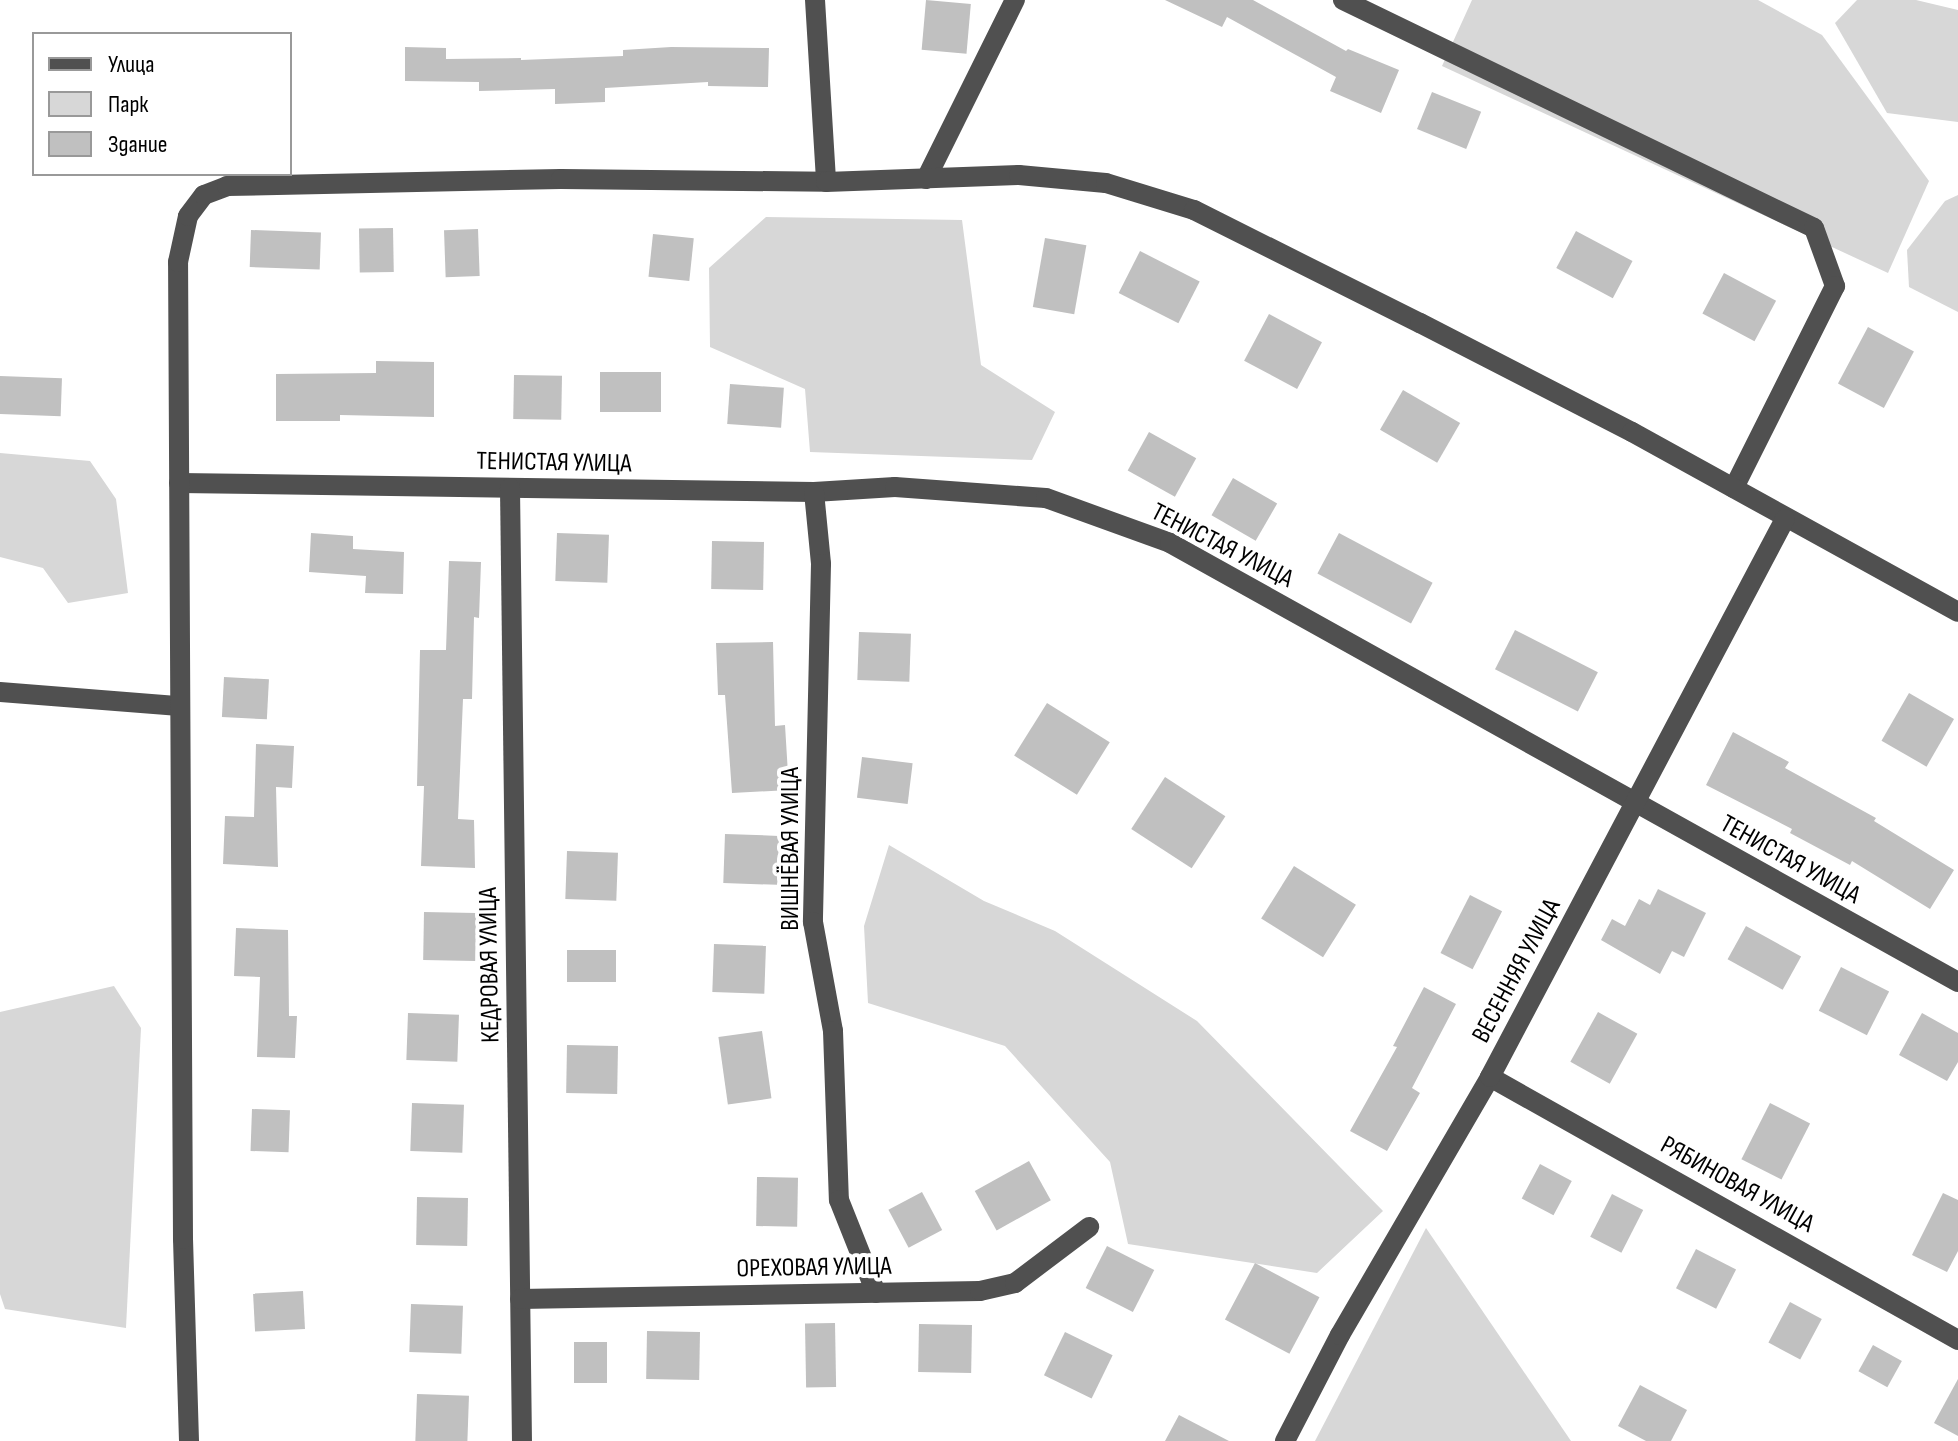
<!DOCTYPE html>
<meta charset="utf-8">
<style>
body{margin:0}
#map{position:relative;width:1958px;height:1441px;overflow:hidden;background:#fff;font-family:"Sofia Sans Condensed",sans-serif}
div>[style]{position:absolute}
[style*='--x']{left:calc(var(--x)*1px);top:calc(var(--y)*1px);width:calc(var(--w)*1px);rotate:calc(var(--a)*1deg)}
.green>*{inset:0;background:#d7d7d7}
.building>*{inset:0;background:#c0c0c0;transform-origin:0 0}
.minor>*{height:20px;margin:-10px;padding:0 10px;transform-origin:10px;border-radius:10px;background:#505050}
span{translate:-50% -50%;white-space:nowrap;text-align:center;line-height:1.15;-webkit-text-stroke:8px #fff;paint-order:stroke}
.street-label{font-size:26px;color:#000}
.legend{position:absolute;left:32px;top:32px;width:260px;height:144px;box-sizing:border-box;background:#fff;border:2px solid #999;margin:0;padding:10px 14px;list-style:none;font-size:24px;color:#000}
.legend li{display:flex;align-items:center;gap:16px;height:40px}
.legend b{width:40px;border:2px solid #999}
</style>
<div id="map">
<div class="green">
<div style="clip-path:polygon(1472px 0,1758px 0,1822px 35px,1929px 181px,1888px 273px,1442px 66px)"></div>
<div style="clip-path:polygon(1857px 0,1916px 0,1958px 10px,1958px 122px,1887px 113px,1835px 23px)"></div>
<div style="clip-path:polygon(1958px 195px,1958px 312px,1909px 287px,1907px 250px,1945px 201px)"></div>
<div style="clip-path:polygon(766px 217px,962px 220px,981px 365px,1055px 412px,1032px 460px,810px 452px,805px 389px,710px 347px,709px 268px)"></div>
<div style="clip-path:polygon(0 453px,90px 461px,116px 499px,128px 593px,68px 603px,43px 568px,0 557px)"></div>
<div style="clip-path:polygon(889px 845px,984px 901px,1055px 931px,1197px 1021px,1383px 1211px,1317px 1273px,1128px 1244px,1110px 1162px,1005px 1046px,868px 1003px,864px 926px)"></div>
<div style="clip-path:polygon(114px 986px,141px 1028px,126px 1328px,5px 1309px,0 1294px,0 1012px)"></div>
<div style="clip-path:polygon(1426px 1228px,1571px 1441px,1315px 1441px)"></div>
</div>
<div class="building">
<div style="left:926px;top:0;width:45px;height:50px;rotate:5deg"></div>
<div style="clip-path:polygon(1165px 0,1253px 0,1346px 51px,1348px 49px,1399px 70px,1381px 113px,1330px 91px,1336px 77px,1227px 17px,1222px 27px)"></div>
<div style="clip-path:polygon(405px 47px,446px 48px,446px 59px,521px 58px,521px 60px,623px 56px,623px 50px,671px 47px,769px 48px,768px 87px,708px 86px,708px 82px,605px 88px,605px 102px,555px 104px,555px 89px,479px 91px,479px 82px,405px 81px)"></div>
<div style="left:1432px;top:92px;width:53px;height:40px;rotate:22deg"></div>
<div style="left:393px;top:228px;width:44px;height:34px;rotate:89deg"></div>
<div style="left:478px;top:229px;width:47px;height:34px;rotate:88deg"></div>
<div style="left:251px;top:230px;width:70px;height:37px;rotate:2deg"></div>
<div style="left:1576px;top:231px;width:64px;height:42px;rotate:28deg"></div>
<div style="left:653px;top:234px;width:41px;height:43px;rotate:6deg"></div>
<div style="left:1045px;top:238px;width:42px;height:70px;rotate:10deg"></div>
<div style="left:1140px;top:251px;width:67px;height:47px;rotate:27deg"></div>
<div style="left:1724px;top:273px;width:59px;height:46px;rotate:28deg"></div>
<div style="left:1269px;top:314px;width:60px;height:53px;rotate:28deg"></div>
<div style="left:1868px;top:327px;width:52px;height:64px;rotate:28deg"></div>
<div style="clip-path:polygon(376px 361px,434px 362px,434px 417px,340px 415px,340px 421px,276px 421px,276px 374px,376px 373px)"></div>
<div style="left:661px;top:372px;width:40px;height:61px;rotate:90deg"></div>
<div style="left:514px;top:375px;width:48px;height:44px;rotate:1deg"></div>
<div style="left:0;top:376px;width:62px;height:38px;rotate:2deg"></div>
<div style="left:730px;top:384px;width:54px;height:40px;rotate:4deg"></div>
<div style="left:1403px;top:390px;width:66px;height:46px;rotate:30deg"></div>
<div style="left:1149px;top:432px;width:54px;height:44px;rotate:29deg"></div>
<div style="left:1233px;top:478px;width:51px;height:43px;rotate:30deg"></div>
<div style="clip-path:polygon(311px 533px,353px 536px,353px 549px,404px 552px,403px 594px,365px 593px,366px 576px,309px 572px)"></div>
<div style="left:557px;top:533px;width:52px;height:48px;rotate:2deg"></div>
<div style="left:1339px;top:533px;width:106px;height:46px;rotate:28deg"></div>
<div style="left:712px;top:541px;width:52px;height:48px;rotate:1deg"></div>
<div style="clip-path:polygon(449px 561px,481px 562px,479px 618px,474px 617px,472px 699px,463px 699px,458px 819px,474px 820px,475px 868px,421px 866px,424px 786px,417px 786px,420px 650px,446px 650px)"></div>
<div style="left:1515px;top:630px;width:93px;height:44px;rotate:27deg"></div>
<div style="left:859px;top:632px;width:52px;height:48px;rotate:2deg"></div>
<div style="clip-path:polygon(773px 642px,775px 726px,785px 725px,789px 790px,732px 793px,725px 695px,718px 695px,716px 643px)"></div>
<div style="left:224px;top:677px;width:45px;height:40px;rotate:3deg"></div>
<div style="left:1909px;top:693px;width:52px;height:55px;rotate:30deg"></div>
<div style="left:1047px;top:703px;width:74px;height:62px;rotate:32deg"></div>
<div style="clip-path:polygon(1733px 732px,1789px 762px,1785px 768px,1876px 818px,1874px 821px,1954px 870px,1930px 909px,1852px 861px,1850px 865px,1790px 833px,1792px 829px,1706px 785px)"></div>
<div style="clip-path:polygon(256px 744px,294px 746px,292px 788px,276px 787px,278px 867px,223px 864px,225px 816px,254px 817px)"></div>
<div style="left:862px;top:757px;width:51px;height:41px;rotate:7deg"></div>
<div style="left:1165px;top:777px;width:72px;height:62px;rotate:33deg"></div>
<div style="left:725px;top:834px;width:54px;height:49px;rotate:2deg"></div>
<div style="left:567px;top:851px;width:51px;height:48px;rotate:2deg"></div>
<div style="left:1294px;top:866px;width:73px;height:62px;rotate:32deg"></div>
<div style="clip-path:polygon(1658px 889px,1706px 913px,1684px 957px,1672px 951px,1660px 974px,1601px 940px,1612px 919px,1625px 926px,1639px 899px,1650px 905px)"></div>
<div style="left:1470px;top:895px;width:36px;height:65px;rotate:27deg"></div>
<div style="left:424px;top:912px;width:52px;height:48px;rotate:1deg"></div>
<div style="left:1746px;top:926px;width:63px;height:38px;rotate:29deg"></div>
<div style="clip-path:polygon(236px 928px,288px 930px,289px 1016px,297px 1016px,295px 1058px,257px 1057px,260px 977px,234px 976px)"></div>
<div style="left:714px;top:944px;width:52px;height:48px;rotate:2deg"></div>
<div style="left:567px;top:950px;width:49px;height:32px"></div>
<div style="left:1841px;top:967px;width:54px;height:49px;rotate:27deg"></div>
<div style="clip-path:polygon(1424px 987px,1456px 1004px,1412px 1088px,1420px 1093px,1387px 1151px,1350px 1131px,1397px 1047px,1393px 1046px)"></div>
<div style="left:1598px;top:1012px;width:45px;height:57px;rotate:29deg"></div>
<div style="left:408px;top:1013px;width:51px;height:47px;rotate:2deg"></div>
<div style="clip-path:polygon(1922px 1013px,1958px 1033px,1958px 1062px,1947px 1081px,1899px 1055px)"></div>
<div style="left:762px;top:1031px;width:68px;height:44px;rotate:82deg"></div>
<div style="left:567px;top:1045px;width:51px;height:48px;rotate:1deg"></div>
<div style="left:412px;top:1103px;width:52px;height:48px;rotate:2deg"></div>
<div style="left:1770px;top:1103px;width:45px;height:63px;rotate:27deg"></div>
<div style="left:252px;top:1109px;width:38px;height:42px;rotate:2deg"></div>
<div style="left:1029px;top:1161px;width:45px;height:62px;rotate:61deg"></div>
<div style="left:1540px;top:1164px;width:36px;height:39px;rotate:28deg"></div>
<div style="left:757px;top:1177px;width:41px;height:49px;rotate:1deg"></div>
<div style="left:922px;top:1192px;width:43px;height:38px;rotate:62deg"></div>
<div style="clip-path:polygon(1943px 1193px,1958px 1200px,1958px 1251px,1947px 1272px,1912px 1255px)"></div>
<div style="left:1612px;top:1194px;width:35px;height:48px;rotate:27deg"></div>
<div style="left:417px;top:1197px;width:51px;height:48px;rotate:1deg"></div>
<div style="left:1107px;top:1246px;width:53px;height:47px;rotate:27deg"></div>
<div style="left:1696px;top:1249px;width:45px;height:44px;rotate:27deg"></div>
<div style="left:1255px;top:1263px;width:73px;height:64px;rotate:28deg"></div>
<div style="left:303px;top:1291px;width:38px;height:50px;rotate:87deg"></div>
<div style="left:1790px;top:1302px;width:36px;height:46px;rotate:28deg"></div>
<div style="left:411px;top:1304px;width:52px;height:48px;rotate:2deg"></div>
<div style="left:835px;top:1323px;width:64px;height:30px;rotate:89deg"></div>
<div style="left:919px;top:1324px;width:53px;height:48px;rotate:1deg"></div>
<div style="left:647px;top:1331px;width:53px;height:48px;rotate:1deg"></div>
<div style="left:1065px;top:1332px;width:53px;height:48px;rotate:26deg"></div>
<div style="left:574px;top:1342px;width:33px;height:41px"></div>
<div style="left:1873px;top:1345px;width:33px;height:30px;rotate:29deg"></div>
<div style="clip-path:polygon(1958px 1379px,1958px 1436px,1934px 1423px)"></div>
<div style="clip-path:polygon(1640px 1385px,1687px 1410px,1671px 1441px,1646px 1441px,1618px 1426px)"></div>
<div style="left:417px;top:1394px;width:52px;height:47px;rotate:2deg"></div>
<div style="clip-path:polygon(1179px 1415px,1229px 1441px,1165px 1441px)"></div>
</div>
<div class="minor">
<div style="--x:815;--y:0;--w:182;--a:86.5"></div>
<div style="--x:1343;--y:0;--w:523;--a:25.83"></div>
<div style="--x:1814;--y:228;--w:62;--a:70.1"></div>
<div style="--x:1835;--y:286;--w:226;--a:116.6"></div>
<div style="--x:926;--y:179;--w:200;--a:-63.6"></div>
<div style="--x:179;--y:483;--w:635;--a:0.81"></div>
<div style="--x:814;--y:492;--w:81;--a:-3.5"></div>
<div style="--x:895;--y:487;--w:151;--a:4.2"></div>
<div style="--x:1046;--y:498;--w:132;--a:19.9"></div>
<div style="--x:1170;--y:543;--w:902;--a:29.12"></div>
<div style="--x:510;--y:488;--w:953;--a:89.28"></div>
<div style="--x:814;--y:492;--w:72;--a:84.4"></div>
<div style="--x:821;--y:564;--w:358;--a:91.3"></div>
<div style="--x:813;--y:922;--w:111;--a:79.6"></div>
<div style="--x:833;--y:1031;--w:169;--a:88"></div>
<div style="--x:839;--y:1200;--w:100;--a:68.3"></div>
<div style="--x:0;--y:692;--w:180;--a:4.5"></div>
<div style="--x:1490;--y:1077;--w:537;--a:29.33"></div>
<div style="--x:520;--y:1299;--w:460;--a:-1"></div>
<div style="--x:980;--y:1291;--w:36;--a:-13"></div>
<div style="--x:1015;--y:1283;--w:93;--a:-37.1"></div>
<div style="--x:189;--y:1441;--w:202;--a:-91.7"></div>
<div style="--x:183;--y:1239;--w:977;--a:-90.29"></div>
<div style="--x:178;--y:262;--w:47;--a:-77.7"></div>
<div style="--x:188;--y:216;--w:26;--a:-53"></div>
<div style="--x:204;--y:195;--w:25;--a:-21"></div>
<div style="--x:227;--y:186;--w:334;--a:-1.2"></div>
<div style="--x:561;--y:179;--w:265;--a:0.6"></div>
<div style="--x:826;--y:182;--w:193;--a:-2.1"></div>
<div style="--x:1019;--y:175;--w:87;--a:5.3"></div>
<div style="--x:1106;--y:183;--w:92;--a:17.1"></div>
<div style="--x:1194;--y:210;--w:253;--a:26.6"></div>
<div style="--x:1420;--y:323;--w:238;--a:27.2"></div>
<div style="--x:1632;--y:432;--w:372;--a:28.9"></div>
<div style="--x:1285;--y:1441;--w:119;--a:-62.6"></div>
<div style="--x:1340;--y:1335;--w:298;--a:-59.8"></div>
<div style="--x:1490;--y:1077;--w:631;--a:-62.14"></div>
</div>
<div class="street-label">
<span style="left:554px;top:463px;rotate:1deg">ТЕНИСТАЯ УЛИЦА</span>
<span style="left:1222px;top:546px;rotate:27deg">ТЕНИСТАЯ УЛИЦА</span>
<span style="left:791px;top:849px;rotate:-90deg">ВИШНЁВАЯ УЛИЦА</span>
<span style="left:1790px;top:860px;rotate:29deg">ТЕНИСТАЯ УЛИЦА</span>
<span style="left:490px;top:965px;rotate:-91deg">КЕДРОВАЯ УЛИЦА</span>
<span style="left:1517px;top:971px;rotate:-62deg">ВЕСЕННЯЯ УЛИЦА</span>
<span style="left:1737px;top:1185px;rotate:29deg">РЯБИНОВАЯ УЛИЦА</span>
<span style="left:814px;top:1268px;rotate:-1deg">ОРЕХОВАЯ УЛИЦА</span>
</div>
<ul class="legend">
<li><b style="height:10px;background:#505050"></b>Улица</li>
<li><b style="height:22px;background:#d7d7d7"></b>Парк</li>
<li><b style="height:22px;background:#c0c0c0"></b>Здание</li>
</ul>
</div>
